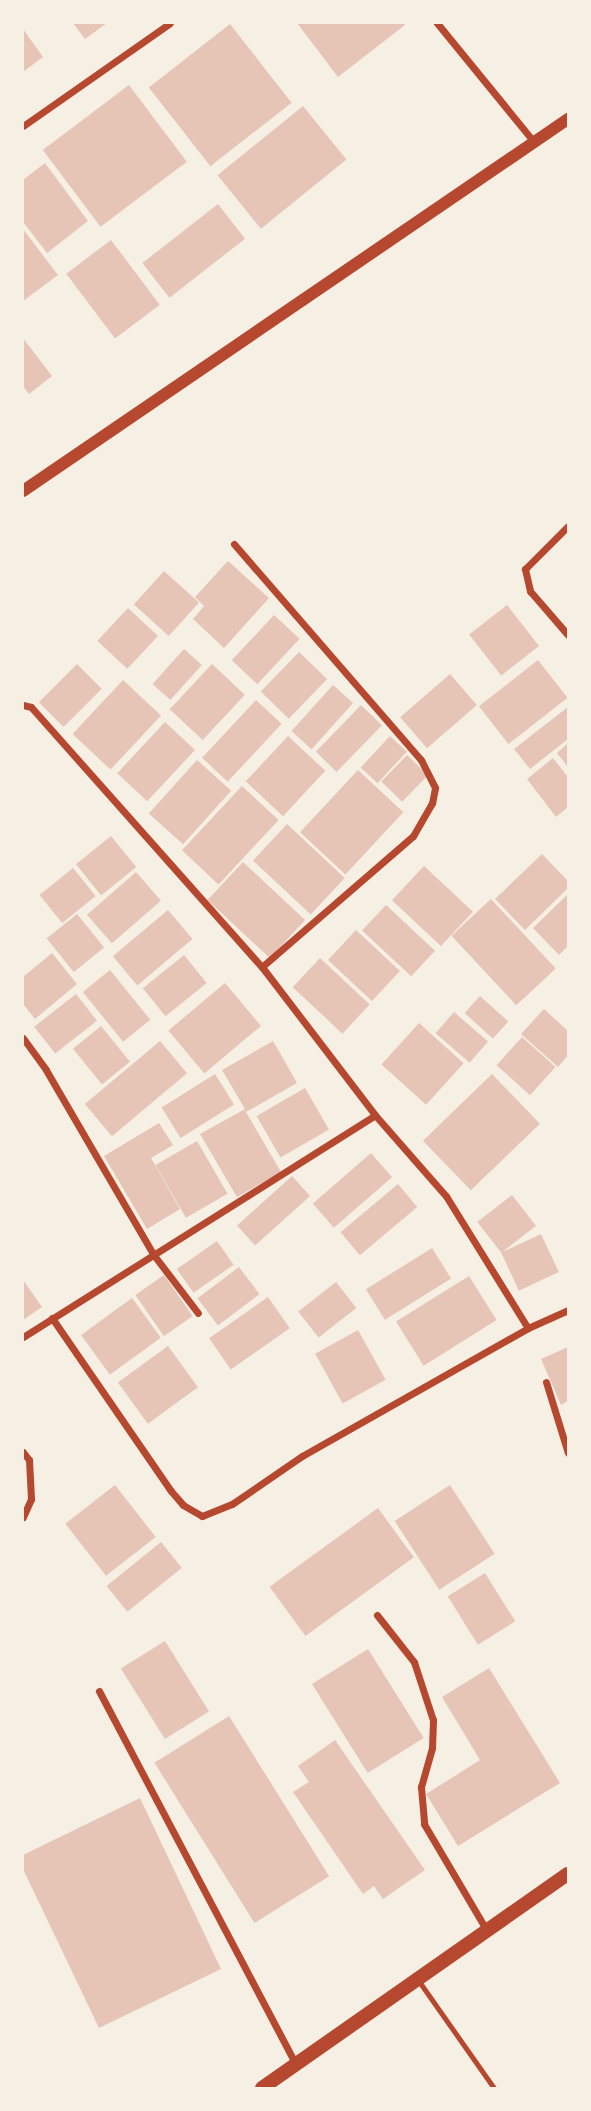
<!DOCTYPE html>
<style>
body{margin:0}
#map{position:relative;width:591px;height:2111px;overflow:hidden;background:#f6efe4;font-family:"Fira Sans",sans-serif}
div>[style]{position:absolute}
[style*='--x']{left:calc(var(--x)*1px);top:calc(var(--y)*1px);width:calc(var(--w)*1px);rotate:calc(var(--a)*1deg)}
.building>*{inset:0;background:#e6c5b7;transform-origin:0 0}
.service>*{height:5px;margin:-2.5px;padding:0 2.5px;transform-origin:2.5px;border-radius:2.5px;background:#b5482f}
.minor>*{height:7px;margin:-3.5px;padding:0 3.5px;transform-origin:3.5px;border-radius:3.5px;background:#b5482f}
.tertiary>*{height:12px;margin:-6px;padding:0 6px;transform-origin:6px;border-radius:6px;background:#b5482f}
.secondary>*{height:14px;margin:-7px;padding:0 7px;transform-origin:7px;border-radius:7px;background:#b5482f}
span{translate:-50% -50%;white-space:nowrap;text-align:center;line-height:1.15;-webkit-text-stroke:7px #f6efe4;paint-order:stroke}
.frame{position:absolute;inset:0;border:24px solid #f6efe4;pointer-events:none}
</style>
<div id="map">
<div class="building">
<div style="clip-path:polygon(73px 23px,107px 23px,85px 39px)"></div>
<div style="clip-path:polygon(297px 23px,403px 23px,405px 25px,338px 77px)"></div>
<div style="left:230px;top:24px;width:100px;height:103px;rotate:52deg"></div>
<div style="clip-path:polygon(23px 29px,43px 57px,23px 72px)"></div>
<div style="left:129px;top:85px;width:96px;height:108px;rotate:53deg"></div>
<div style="left:303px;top:106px;width:69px;height:110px;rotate:51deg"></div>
<div style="clip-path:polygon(45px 163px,88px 221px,47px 253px,23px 222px,23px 180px)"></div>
<div style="left:218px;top:204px;width:44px;height:96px;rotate:52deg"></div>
<div style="clip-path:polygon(23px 229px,58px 275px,23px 301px)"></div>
<div style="left:111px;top:240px;width:81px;height:56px;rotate:53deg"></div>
<div style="clip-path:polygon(23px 338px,52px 376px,29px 394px,23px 386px)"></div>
<div style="clip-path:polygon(228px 561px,269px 598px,224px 648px,193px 619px,204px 606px,195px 597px)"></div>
<div style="left:164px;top:571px;width:47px;height:45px;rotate:42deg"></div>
<div style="left:507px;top:605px;width:52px;height:48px;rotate:52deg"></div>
<div style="left:128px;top:608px;width:41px;height:45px;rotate:43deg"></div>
<div style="left:274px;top:615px;width:35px;height:62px;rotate:43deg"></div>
<div style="left:184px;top:649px;width:24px;height:47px;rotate:42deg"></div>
<div style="left:299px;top:652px;width:39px;height:55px;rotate:44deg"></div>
<div style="left:538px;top:660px;width:48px;height:75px;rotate:52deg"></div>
<div style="left:77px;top:664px;width:35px;height:54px;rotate:45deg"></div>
<div style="left:212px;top:664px;width:45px;height:62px;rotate:43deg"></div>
<div style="left:450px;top:674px;width:41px;height:66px;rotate:49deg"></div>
<div style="left:123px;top:680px;width:52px;height:74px;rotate:43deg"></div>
<div style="left:333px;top:685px;width:27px;height:62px;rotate:42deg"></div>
<div style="left:256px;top:700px;width:35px;height:79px;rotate:43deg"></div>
<div style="left:361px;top:705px;width:29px;height:65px;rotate:44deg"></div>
<div style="clip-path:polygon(568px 707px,568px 739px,530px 769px,514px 749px)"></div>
<div style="left:165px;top:722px;width:41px;height:70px;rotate:43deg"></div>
<div style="left:288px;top:736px;width:51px;height:62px;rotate:43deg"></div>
<div style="left:390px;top:736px;width:23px;height:43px;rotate:43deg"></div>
<div style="clip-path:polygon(568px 743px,568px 767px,557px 753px)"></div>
<div style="left:407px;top:755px;width:29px;height:37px;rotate:44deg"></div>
<div style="clip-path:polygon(553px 758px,568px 777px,568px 807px,556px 817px,527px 779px)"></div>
<div style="left:197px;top:760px;width:46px;height:72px;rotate:42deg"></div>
<div style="left:358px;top:770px;width:62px;height:85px;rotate:43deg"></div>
<div style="left:242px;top:786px;width:50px;height:88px;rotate:43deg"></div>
<div style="left:287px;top:824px;width:79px;height:50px;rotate:43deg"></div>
<div style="left:111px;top:836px;width:40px;height:45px;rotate:51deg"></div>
<div style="clip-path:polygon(542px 854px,568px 881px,568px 888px,525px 930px,495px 899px)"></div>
<div style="left:243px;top:862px;width:85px;height:52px;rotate:43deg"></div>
<div style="left:424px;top:866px;width:67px;height:47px;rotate:43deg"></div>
<div style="left:73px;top:868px;width:36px;height:43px;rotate:51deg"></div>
<div style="left:136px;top:872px;width:38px;height:65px;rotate:49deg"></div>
<div style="clip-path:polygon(568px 894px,568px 946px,559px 955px,533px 928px)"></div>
<div style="left:491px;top:899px;width:95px;height:54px;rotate:47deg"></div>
<div style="left:386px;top:905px;width:67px;height:35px;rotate:43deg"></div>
<div style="left:168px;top:910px;width:38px;height:72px;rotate:50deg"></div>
<div style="left:77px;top:914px;width:43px;height:39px;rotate:51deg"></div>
<div style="left:356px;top:930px;width:60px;height:41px;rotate:43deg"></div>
<div style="clip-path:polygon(52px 953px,77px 984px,35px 1019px,23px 1004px,23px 977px)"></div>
<div style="left:184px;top:955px;width:36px;height:53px;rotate:51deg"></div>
<div style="left:320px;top:958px;width:68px;height:40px;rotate:43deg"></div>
<div style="left:110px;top:970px;width:64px;height:35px;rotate:51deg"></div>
<div style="left:225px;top:983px;width:56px;height:74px;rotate:50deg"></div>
<div style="left:76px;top:994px;width:34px;height:53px;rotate:52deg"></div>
<div style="left:480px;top:996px;width:38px;height:23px;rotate:42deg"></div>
<div style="clip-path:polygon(544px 1009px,568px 1031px,568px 1055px,558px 1067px,521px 1034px)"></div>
<div style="left:454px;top:1012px;width:45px;height:28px;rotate:41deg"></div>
<div style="left:419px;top:1023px;width:60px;height:56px;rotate:42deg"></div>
<div style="left:101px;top:1026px;width:46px;height:36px;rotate:51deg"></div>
<div style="left:522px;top:1037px;width:45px;height:38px;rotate:42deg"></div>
<div style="left:160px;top:1041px;width:42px;height:98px;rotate:50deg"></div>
<div style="clip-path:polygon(273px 1041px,297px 1083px,246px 1112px,281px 1172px,237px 1197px,200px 1134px,245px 1109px,222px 1070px)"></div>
<div style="left:215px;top:1074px;width:36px;height:63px;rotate:58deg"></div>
<div style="left:492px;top:1074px;width:69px;height:96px;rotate:46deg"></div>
<div style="left:305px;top:1088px;width:48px;height:56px;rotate:60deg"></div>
<div style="clip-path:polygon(159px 1123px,173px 1145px,151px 1158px,180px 1209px,147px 1229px,104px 1156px)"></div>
<div style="left:197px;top:1141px;width:61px;height:48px;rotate:60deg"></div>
<div style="left:371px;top:1153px;width:32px;height:77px;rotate:49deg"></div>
<div style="left:292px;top:1176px;width:27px;height:74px;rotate:48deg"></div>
<div style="left:398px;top:1184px;width:30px;height:75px;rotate:50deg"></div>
<div style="left:512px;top:1195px;width:39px;height:44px;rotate:52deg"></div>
<div style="left:541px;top:1234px;width:42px;height:44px;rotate:65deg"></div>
<div style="left:217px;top:1241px;width:29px;height:49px;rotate:55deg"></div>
<div style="left:432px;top:1248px;width:36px;height:78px;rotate:58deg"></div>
<div style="left:239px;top:1267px;width:34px;height:52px;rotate:53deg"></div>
<div style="left:164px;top:1275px;width:50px;height:35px;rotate:55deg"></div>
<div style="left:469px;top:1276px;width:52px;height:86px;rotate:58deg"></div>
<div style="clip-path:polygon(23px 1280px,42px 1307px,23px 1320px)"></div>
<div style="left:336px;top:1282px;width:33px;height:48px;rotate:52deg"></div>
<div style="left:268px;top:1297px;width:38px;height:72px;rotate:55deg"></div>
<div style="left:132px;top:1298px;width:49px;height:63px;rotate:54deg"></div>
<div style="left:358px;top:1330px;width:57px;height:49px;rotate:61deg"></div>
<div style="left:168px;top:1346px;width:51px;height:62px;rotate:54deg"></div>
<div style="clip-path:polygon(568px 1347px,568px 1401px,561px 1405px,541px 1359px)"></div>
<div style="left:115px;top:1485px;width:66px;height:63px;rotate:52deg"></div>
<div style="left:450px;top:1485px;width:82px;height:66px;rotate:57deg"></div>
<div style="left:378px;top:1508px;width:61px;height:134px;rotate:54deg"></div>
<div style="left:161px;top:1542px;width:33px;height:70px;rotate:51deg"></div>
<div style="left:485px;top:1573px;width:57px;height:44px;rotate:58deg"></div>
<div style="left:165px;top:1641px;width:83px;height:52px;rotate:58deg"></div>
<div style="left:368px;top:1649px;width:105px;height:66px;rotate:58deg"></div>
<div style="clip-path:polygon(489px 1668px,560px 1783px,458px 1846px,426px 1794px,480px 1760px,442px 1697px)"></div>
<div style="left:229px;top:1716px;width:189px;height:88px;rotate:58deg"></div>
<div style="clip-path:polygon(335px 1740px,425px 1870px,383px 1899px,374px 1886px,363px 1894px,293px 1792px,309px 1782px,298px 1766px)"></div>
<div style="clip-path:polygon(140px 1798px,221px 1969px,99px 2028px,23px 1869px,23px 1855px)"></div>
</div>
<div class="service">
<div style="--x:418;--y:1980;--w:132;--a:54.9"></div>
</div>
<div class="minor">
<div style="--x:437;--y:23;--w:154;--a:50.8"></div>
<div style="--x:23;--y:126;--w:179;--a:-35"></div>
<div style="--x:568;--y:526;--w:61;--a:135"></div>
<div style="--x:525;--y:569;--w:23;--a:77"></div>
<div style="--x:530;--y:591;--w:58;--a:49.2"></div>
<div style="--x:234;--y:544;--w:286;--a:49.1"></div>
<div style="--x:421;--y:760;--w:31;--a:63"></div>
<div style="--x:435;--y:788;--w:15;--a:101"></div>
<div style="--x:432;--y:803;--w:38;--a:120"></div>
<div style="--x:413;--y:836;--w:200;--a:139.1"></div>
<div style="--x:23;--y:705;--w:8;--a:14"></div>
<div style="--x:31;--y:707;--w:348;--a:48.4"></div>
<div style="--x:262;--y:967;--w:186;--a:52.6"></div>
<div style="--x:375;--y:1115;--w:108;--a:48.8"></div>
<div style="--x:446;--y:1196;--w:155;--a:58.2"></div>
<div style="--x:23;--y:1038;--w:39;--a:54"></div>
<div style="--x:46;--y:1070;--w:213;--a:59.8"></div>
<div style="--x:153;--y:1254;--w:74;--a:52.7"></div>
<div style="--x:52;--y:1318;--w:210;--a:55.5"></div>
<div style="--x:171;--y:1491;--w:18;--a:49"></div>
<div style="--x:183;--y:1505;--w:22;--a:30"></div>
<div style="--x:202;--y:1516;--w:32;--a:-22"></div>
<div style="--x:232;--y:1504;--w:85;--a:-34.4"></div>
<div style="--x:302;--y:1456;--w:260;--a:-29.5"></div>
<div style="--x:528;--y:1328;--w:44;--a:-24.2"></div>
<div style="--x:23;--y:1337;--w:416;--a:-32.2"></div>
<div style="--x:546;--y:1382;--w:74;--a:72.8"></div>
<div style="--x:23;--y:1452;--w:10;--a:53"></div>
<div style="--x:29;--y:1460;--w:39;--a:87"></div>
<div style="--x:31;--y:1499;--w:20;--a:114"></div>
<div style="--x:377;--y:1615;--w:60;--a:51.8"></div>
<div style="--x:414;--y:1662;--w:61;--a:71.9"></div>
<div style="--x:433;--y:1720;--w:28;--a:92"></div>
<div style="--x:432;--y:1748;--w:41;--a:105.8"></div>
<div style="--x:421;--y:1787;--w:37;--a:85"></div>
<div style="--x:424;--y:1824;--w:124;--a:59.5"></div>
<div style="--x:99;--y:1691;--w:422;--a:62.2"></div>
</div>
<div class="tertiary">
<div style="--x:23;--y:491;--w:660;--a:-34.32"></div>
</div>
<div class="secondary">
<div style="--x:262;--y:2088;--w:373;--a:-35"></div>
</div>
<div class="frame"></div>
</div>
